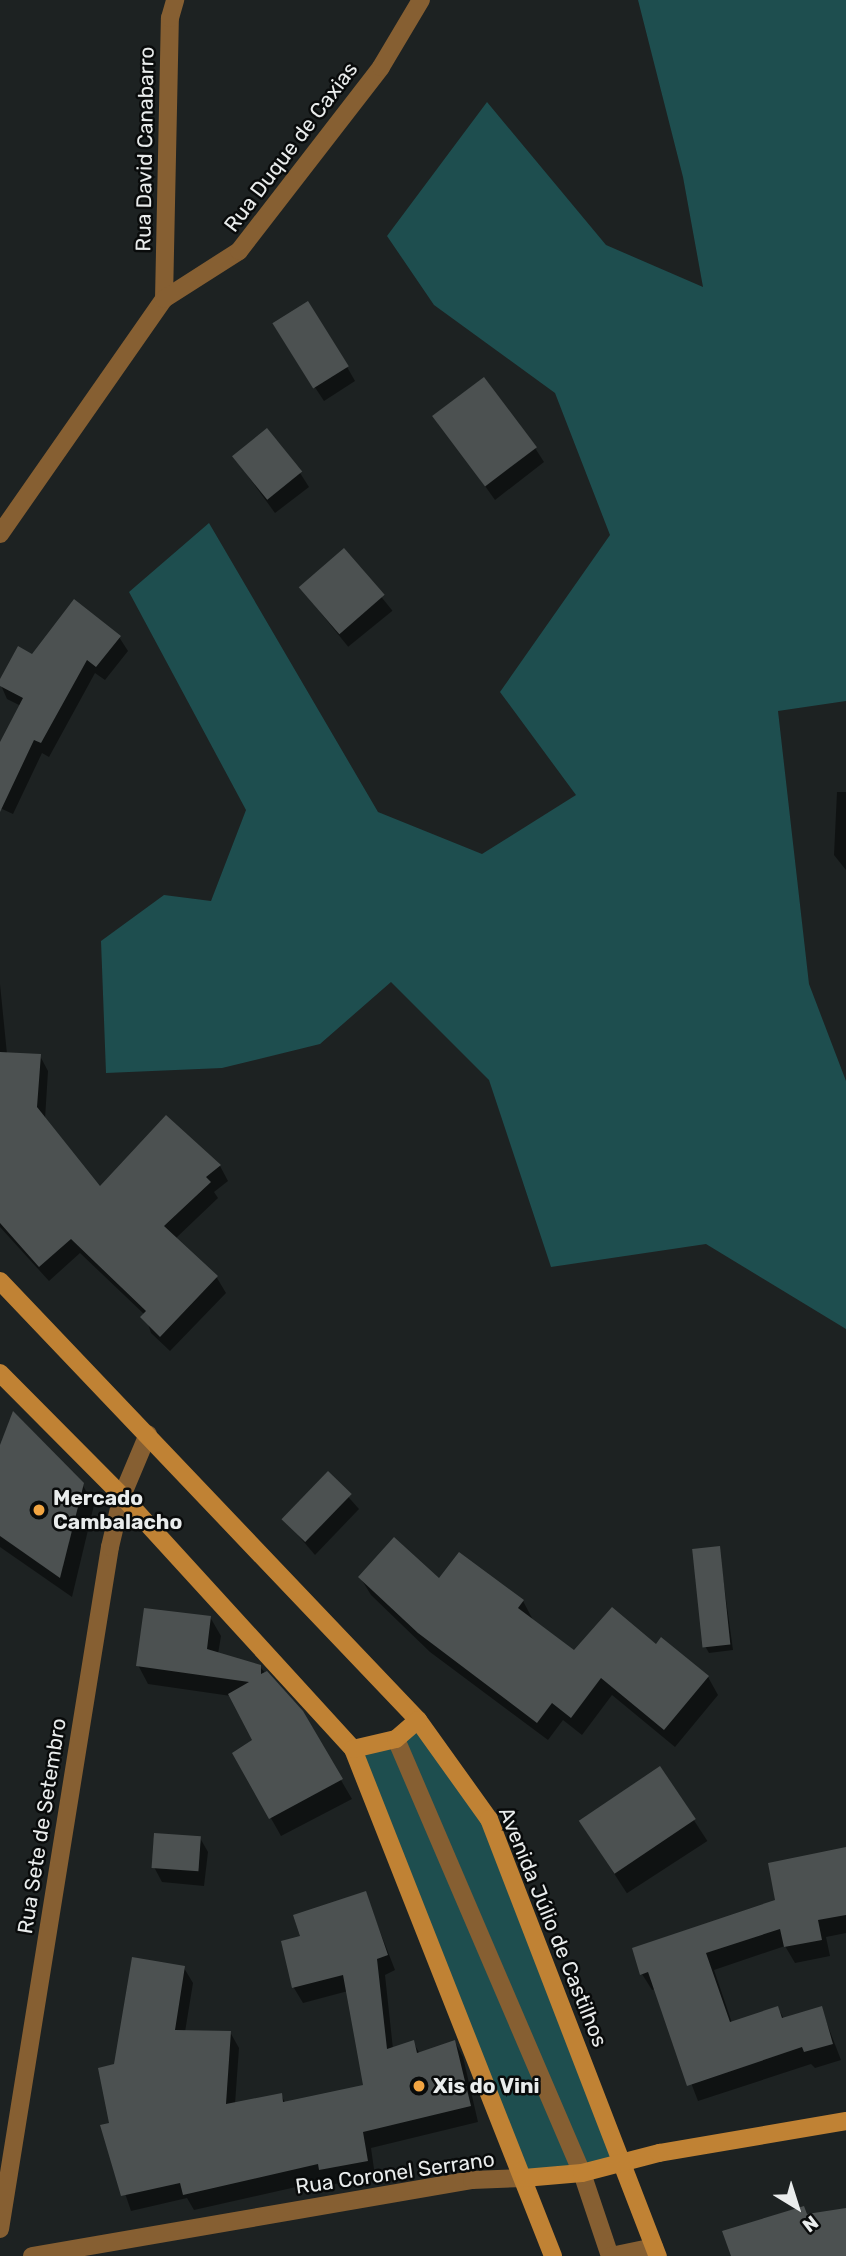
<!DOCTYPE html>
<meta charset="utf-8">
<style>
body{margin:0}
#map{position:relative;width:846px;height:2256px;overflow:hidden;background:#1d2222;font-family:Rubik,sans-serif}
div>[style]{position:absolute}
[style*='--x']{left:calc(var(--x)*1px);top:calc(var(--y)*1px);width:calc(var(--w)*1px);rotate:calc(var(--a)*1deg)}
.green>*{inset:0;background:#1e4e4f}
.shadow>*{inset:0;background:#0007;transform-origin:0 0}
.building>*{inset:0;background:#4c5151;transform-origin:0 0}
.street>*{height:18px;margin:-9px;padding:0 9px;transform-origin:9px;border-radius:9px;background:#865f32}
.secondary>*{height:18px;margin:-9px;padding:0 9px;transform-origin:9px;border-radius:9px;background:#c08234}
.dots>*{width:19px;height:19px;translate:-50% -50%;box-sizing:border-box;border:4px solid #090b0b;border-radius:50%}
span{translate:-50% -50%;white-space:nowrap;text-align:center;line-height:1.15;-webkit-text-stroke:5px #090b0b;paint-order:stroke}
.street-label{font-size:21px;color:#e9ecec}
.poi-label{font-size:21px;color:#e9ecec;font-weight:700}
.left{translate:0 -50%;text-align:left}
.north{position:absolute;left:762px;top:2172px;width:70px;height:70px;-webkit-text-stroke:5px #090b0b;paint-order:stroke;rotate:142deg;font-size:19px;font-weight:700;line-height:28px;text-align:center;color:#e9ecec}
.north::after{content:'';display:block;margin:auto;width:24px;height:32px;background:#e9ecec;clip-path:polygon(50% 0,100% 100%,50% 72%,0 100%)}
</style>
<div id="map">
<div class="green">
<div style="clip-path:polygon(638px 0,846px 0,846px 701px,778px 711px,809px 984px,846px 1081px,846px 1329px,706px 1244px,551px 1267px,489px 1080px,391px 982px,320px 1044px,222px 1068px,106px 1073px,101px 941px,164px 895px,211px 901px,246px 810px,129px 592px,209px 523px,378px 812px,482px 854px,576px 795px,500px 692px,610px 535px,555px 393px,434px 305px,387px 236px,487px 102px,606px 245px,703px 287px,683px 177px)"></div>
<div style="clip-path:polygon(418px 1720px,489px 1819px,623px 2163px,524px 2178px,353px 1749px)"></div>
</div>
<div class="shadow">
<div style="clip-path:polygon(283px 339px,347px 367px,355px 381px,324px 401px)"></div>
<div style="clip-path:polygon(435px 416px,535px 448px,544px 462px,495px 500px)"></div>
<div style="clip-path:polygon(234px 457px,300px 473px,309px 487px,275px 513px)"></div>
<div style="left:344px;top:551px;width:77px;height:57px;rotate:51deg"></div>
<div style="clip-path:polygon(119px 637px,128px 651px,105px 680px,95px 673px,49px 757px,42px 753px,13px 814px,0 808px,0 746px,21px 706px,7px 699px,0 683px,32px 656px)"></div>
<div style="clip-path:polygon(837px 792px,846px 792px,846px 870px,834px 855px)"></div>
<div style="clip-path:polygon(0 984px,7px 1054px,40px 1056px,48px 1071px,45px 1119px,100px 1189px,166px 1118px,220px 1166px,228px 1181px,214px 1192px,218px 1198px,175px 1239px,217px 1278px,226px 1293px,170px 1351px,151px 1333px,145px 1315px,80px 1253px,49px 1281px,0 1227px)"></div>
<div style="clip-path:polygon(0 1449px,82px 1484px,94px 1505px,72px 1597px,0 1547px)"></div>
<div style="clip-path:polygon(328px 1474px,359px 1509px,315px 1555px,285px 1520px)"></div>
<div style="clip-path:polygon(719px 1548px,733px 1650px,709px 1653px,705px 1646px)"></div>
<div style="clip-path:polygon(360px 1577px,439px 1581px,523px 1601px,533px 1620px,574px 1653px,656px 1646px,708px 1677px,718px 1695px,675px 1747px,612px 1695px,582px 1735px,563px 1720px,548px 1740px,430px 1652px,371px 1595px)"></div>
<div style="clip-path:polygon(210px 1617px,221px 1636px,218px 1654px,260px 1667px,301px 1712px,352px 1799px,281px 1836px,234px 1753px,255px 1741px,231px 1696px,148px 1684px,138px 1665px)"></div>
<div style="left:660px;top:1768px;width:87px;height:96px;rotate:57deg"></div>
<div style="clip-path:polygon(200px 1838px,208px 1852px,204px 1886px,162px 1882px,154px 1867px)"></div>
<div style="clip-path:polygon(846px 1849px,846px 1933px,826px 1937px,830px 1956px,795px 1963px,785px 1946px,714px 1970px,732px 2023px,778px 2008px,784px 2019px,821px 2008px,841px 2060px,815px 2068px,811px 2064px,698px 2101px,655px 1989px,652px 1990px,642px 1974px,777px 1902px)"></div>
<div style="clip-path:polygon(365px 1893px,395px 1970px,385px 1975px,393px 2049px,413px 2042px,420px 2054px,455px 2042px,463px 2057px,478px 2122px,371px 2148px,375px 2176px,330px 2185px,327px 2180px,194px 2210px,187px 2198px,131px 2211px,102px 2126px,111px 2124px,116px 2066px,184px 1968px,193px 1983px,185px 2032px,230px 2032px,239px 2048px,235px 2104px,281px 2095px,286px 2104px,365px 2086px,348px 1991px,303px 2003px,294px 1988px,284px 1943px,302px 1937px)"></div>
</div>
<div class="building">
<div style="left:308px;top:301px;width:77px;height:42px;rotate:58deg"></div>
<div style="left:484px;top:377px;width:88px;height:65px;rotate:53deg"></div>
<div style="left:267px;top:428px;width:56px;height:45px;rotate:51deg"></div>
<div style="left:344px;top:548px;width:62px;height:60px;rotate:49deg"></div>
<div style="clip-path:polygon(74px 599px,121px 636px,96px 667px,87px 660px,41px 743px,34px 740px,0 812px,0 742px,23px 698px,0 686px,0 679px,18px 646px,32px 654px)"></div>
<div style="clip-path:polygon(0 1052px,41px 1054px,37px 1107px,100px 1186px,166px 1115px,221px 1165px,206px 1177px,211px 1182px,164px 1226px,218px 1276px,160px 1337px,140px 1317px,146px 1311px,71px 1239px,39px 1267px,0 1223px)"></div>
<div style="clip-path:polygon(13px 1411px,84px 1483px,60px 1578px,0 1536px,0 1445px)"></div>
<div style="left:328px;top:1471px;width:33px;height:67px;rotate:44deg"></div>
<div style="clip-path:polygon(394px 1537px,439px 1578px,459px 1552px,524px 1600px,518px 1608px,574px 1650px,612px 1607px,656px 1644px,661px 1637px,709px 1676px,664px 1730px,601px 1678px,571px 1718px,552px 1703px,537px 1723px,418px 1633px,358px 1577px)"></div>
<div style="left:720px;top:1546px;width:99px;height:28px;rotate:84deg"></div>
<div style="clip-path:polygon(144px 1608px,211px 1616px,207px 1649px,261px 1665px,261px 1674px,267px 1671px,303px 1711px,343px 1779px,269px 1819px,232px 1753px,252px 1740px,228px 1694px,249px 1682px,136px 1666px)"></div>
<div style="left:660px;top:1766px;width:64px;height:98px;rotate:56deg"></div>
<div style="left:154px;top:1833px;width:47px;height:35px;rotate:4deg"></div>
<div style="clip-path:polygon(846px 1847px,846px 1915px,818px 1920px,822px 1940px,784px 1947px,780px 1929px,706px 1953px,730px 2022px,778px 2006px,782px 2018px,822px 2006px,833px 2044px,804px 2052px,802px 2047px,687px 2086px,648px 1972px,640px 1975px,632px 1948px,775px 1900px,768px 1863px)"></div>
<div style="clip-path:polygon(366px 1891px,388px 1955px,377px 1959px,387px 2049px,414px 2040px,417px 2053px,455px 2040px,471px 2106px,363px 2132px,368px 2161px,319px 2170px,318px 2164px,183px 2195px,180px 2183px,121px 2196px,100px 2125px,109px 2123px,98px 2068px,114px 2064px,132px 1957px,185px 1966px,175px 2030px,231px 2031px,226px 2104px,282px 2093px,283px 2102px,363px 2085px,343px 1975px,292px 1988px,281px 1941px,300px 1936px,293px 1915px)"></div>
<div style="clip-path:polygon(804px 2206px,807px 2214px,846px 2208px,846px 2256px,731px 2256px,722px 2231px)"></div>
</div>
<div class="street">
<div style="--x:164;--y:299;--w:281;--a:-88.8"></div>
<div style="--x:170;--y:18;--w:19;--a:-74"></div>
<div style="--x:0;--y:534;--w:287;--a:-55.1"></div>
<div style="--x:164;--y:299;--w:89;--a:-32.6"></div>
<div style="--x:239;--y:251;--w:232;--a:-52.3"></div>
<div style="--x:381;--y:67;--w:78;--a:-59.2"></div>
<div style="--x:396;--y:1739;--w:472;--a:66.8"></div>
<div style="--x:582;--y:2173;--w:88;--a:71.4"></div>
<div style="--x:0;--y:2229;--w:691;--a:-80.84"></div>
<div style="--x:110;--y:1547;--w:52;--a:-76.8"></div>
<div style="--x:122;--y:1496;--w:67;--a:-67.2"></div>
<div style="--x:32;--y:2256;--w:447;--a:-9.8"></div>
<div style="--x:472;--y:2180;--w:52;--a:-2.2"></div>
<div style="--x:611;--y:2256;--w:44;--a:-11.8"></div>
</div>
<div class="secondary">
<div style="--x:0;--y:1281;--w:606;--a:46.4"></div>
<div style="--x:418;--y:1720;--w:122;--a:54.4"></div>
<div style="--x:489;--y:1819;--w:469;--a:68.9"></div>
<div style="--x:0;--y:1373;--w:173;--a:45.2"></div>
<div style="--x:122;--y:1496;--w:343;--a:47.6"></div>
<div style="--x:353;--y:1749;--w:545;--a:68.47"></div>
<div style="--x:353;--y:1749;--w:44;--a:-13.1"></div>
<div style="--x:396;--y:1739;--w:29;--a:-41"></div>
<div style="--x:524;--y:2178;--w:58;--a:-4.9"></div>
<div style="--x:582;--y:2173;--w:80;--a:-14.6"></div>
<div style="--x:659;--y:2153;--w:190;--a:-9.7"></div>
</div>
<div class="dots">
<div style="left:39px;top:1510px;background:#f2a542"></div>
<div style="left:419px;top:2086px;background:#f2a542"></div>
</div>
<div class="street-label">
<span style="left:291px;top:147px;rotate:-53deg">Rua Duque de Caxias</span>
<span style="left:145px;top:149px;rotate:-89deg">Rua David Canabarro</span>
<span style="left:42px;top:1826px;rotate:-81deg">Rua Sete de Setembro</span>
<span style="left:553px;top:1927px;rotate:68deg">Avenida Júlio de Castilhos</span>
<span style="left:395px;top:2173px;rotate:-8deg">Rua Coronel Serrano</span>
</div>
<div class="poi-label">
<span class="left" style="left:53px;top:1510px">Mercado<br>Cambalacho</span>
<span class="left" style="left:433px;top:2086px">Xis do Vini</span>
</div>
<div class="north">N</div>
</div>
